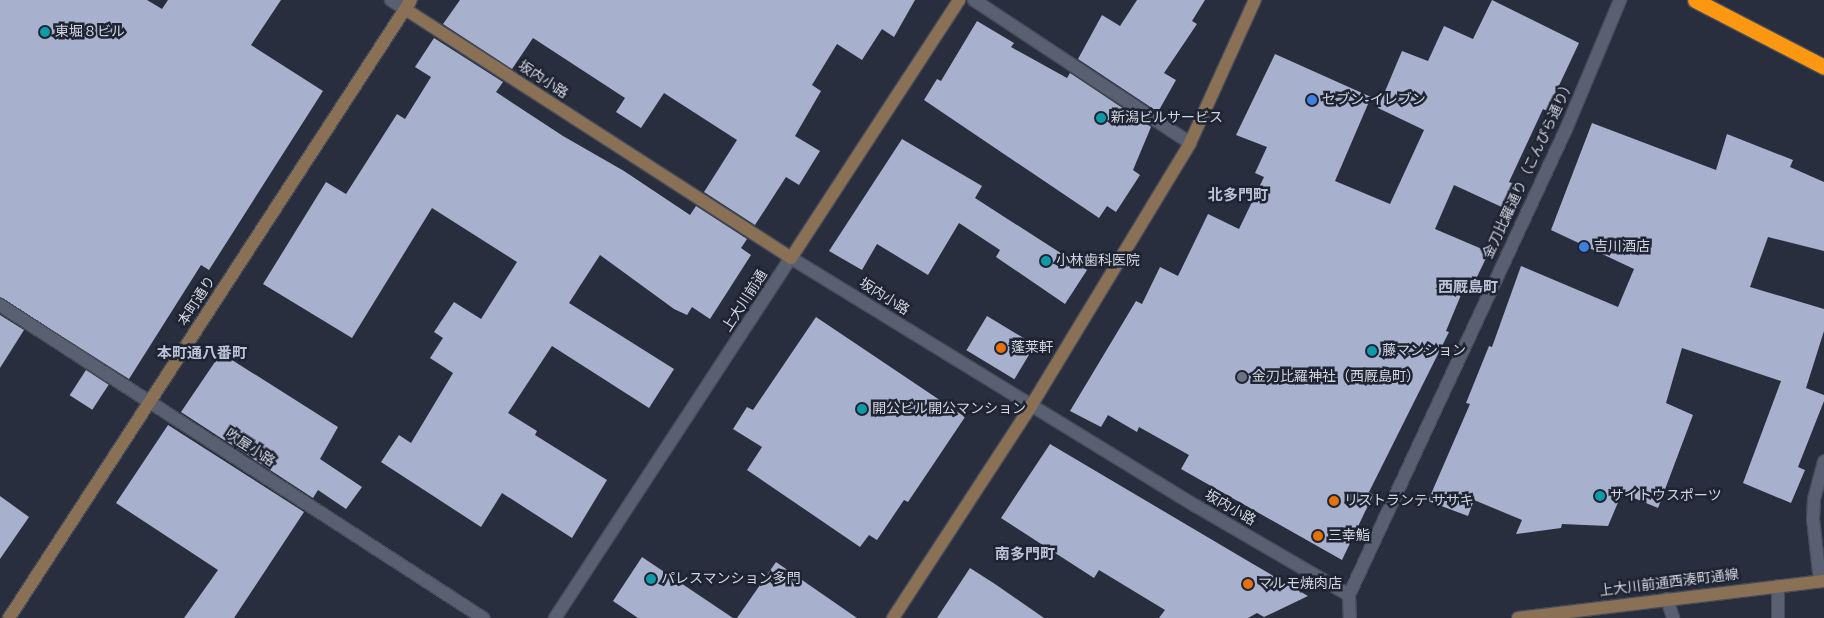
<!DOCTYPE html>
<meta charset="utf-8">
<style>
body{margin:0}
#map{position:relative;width:1824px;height:618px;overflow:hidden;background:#282e3e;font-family:"Varela Round","Noto Sans JP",sans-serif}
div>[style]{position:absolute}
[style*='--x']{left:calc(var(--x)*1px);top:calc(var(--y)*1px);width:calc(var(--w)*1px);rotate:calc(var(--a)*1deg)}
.building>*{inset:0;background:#a7b1cd;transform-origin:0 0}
.roads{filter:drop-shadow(1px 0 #474c59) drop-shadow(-1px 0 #474c59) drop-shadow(0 1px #474c59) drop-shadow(0 -1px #474c59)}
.lane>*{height:12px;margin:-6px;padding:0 6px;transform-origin:6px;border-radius:6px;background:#596072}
.street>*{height:12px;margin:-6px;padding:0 6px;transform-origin:6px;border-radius:6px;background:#596072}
.secondary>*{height:12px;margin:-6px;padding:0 6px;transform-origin:6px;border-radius:6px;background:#8a7055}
.highway>*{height:15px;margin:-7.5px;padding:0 7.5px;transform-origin:7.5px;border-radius:7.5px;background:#fb9710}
.dots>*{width:14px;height:14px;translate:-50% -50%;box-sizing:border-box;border:2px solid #1f2433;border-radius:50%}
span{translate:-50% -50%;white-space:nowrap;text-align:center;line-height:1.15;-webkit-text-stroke:5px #1f2433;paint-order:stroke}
.poi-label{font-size:14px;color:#d2d6e1}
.left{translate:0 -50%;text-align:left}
.street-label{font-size:14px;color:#d2d6e1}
.neighbourhood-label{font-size:15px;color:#bcc3d8;font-weight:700}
</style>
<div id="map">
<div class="building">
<div style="clip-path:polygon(0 0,147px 0,162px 9px,168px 0,281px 0,251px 45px,323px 91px,209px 270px,201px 265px,129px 379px,0 297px)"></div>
<div style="clip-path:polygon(460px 0,915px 0,894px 37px,882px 29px,862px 60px,837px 44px,812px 85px,821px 91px,795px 136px,820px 151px,799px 185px,786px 177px,755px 225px,704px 192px,737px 140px,664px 93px,641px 128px,616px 112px,625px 98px,533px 38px,512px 69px,443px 24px)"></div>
<div style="clip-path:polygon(1137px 0,1205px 0,1192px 21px,1197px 24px,1164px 73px,1176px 80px,1158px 112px,1078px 59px,1102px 15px,1120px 26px)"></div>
<div style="clip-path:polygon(1492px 0,1579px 43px,1547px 111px,1543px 109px,1509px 182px,1517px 185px,1506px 209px,1454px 185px,1435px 229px,1489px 252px,1475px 281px,1468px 278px,1446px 331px,1449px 332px,1369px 492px,1373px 495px,1342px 560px,1181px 469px,1189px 455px,1139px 427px,1137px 432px,1108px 415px,1101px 427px,1070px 411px,1136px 301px,1142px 304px,1160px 267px,1178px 276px,1208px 214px,1239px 229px,1264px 177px,1255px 173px,1267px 147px,1236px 135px,1275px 54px,1371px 97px,1335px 181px,1390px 204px,1424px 130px,1378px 108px,1402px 51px,1428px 61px,1444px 26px,1473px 39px)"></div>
<div style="clip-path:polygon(977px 21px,1014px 43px,1011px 47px,1067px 78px,1070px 73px,1151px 127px,1133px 170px,1140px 175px,1116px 212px,1107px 206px,1099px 218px,924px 100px,937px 79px,941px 81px)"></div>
<div style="clip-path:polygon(434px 38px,503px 82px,496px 92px,563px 136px,624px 171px,690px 215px,696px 206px,747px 239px,741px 248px,751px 255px,710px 319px,692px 307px,687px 315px,674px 309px,600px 255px,569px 303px,674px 369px,649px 408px,552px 346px,508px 413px,537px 431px,535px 435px,607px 480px,572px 538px,502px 493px,481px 527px,381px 462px,399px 435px,411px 443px,453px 373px,430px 358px,443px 338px,434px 332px,454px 302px,481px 319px,517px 262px,432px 208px,352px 338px,263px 284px,326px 182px,346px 194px,397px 114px,405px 119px,431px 77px,415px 67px)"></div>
<div style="clip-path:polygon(1592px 123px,1716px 170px,1727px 134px,1793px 160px,1790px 167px,1824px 182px,1824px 251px,1768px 237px,1750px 287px,1824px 309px,1824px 331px,1806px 388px,1824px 395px,1824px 401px,1798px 467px,1805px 470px,1791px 503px,1743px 483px,1781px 381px,1682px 348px,1666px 403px,1693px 415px,1658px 508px,1622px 493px,1608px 526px,1562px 524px,1561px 528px,1516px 534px,1522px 520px,1474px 500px,1468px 516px,1428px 501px,1470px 404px,1466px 403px,1489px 346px,1492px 347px,1521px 266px,1618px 307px,1634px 269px,1551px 230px)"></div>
<div style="clip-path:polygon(902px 139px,982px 186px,975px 198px,1087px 270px,1065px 304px,996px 257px,1000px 250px,959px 223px,928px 275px,877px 244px,862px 270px,829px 251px)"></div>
<div style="clip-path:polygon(0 315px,24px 330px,0 368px)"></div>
<div style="left:987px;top:316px;width:56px;height:40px;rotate:31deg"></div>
<div style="clip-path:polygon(816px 317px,965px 417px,908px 502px,904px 500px,877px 540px,869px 535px,860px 547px,747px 470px,762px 447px,733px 429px,747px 407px,753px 410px)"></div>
<div style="clip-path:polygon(221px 353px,338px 427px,320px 459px,362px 487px,346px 509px,318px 490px,313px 498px,181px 412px)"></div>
<div style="left:86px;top:370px;width:27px;height:30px;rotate:33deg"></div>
<div style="clip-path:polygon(168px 425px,304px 512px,234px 618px,184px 618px,218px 570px,116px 503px)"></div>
<div style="clip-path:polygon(1050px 444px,1253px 564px,1308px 596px,1264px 617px,1257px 613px,1248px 618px,1159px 618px,1165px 610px,1099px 570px,1094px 578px,1001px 518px)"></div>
<div style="clip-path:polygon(0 496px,29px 517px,0 559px)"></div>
<div style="clip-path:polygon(642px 557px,733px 618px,638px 618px,613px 601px)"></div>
<div style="clip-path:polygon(776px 562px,857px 618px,737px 618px)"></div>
<div style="clip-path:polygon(970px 568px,995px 584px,1044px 618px,937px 618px)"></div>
</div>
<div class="roads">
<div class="lane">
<div style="--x:974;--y:0;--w:259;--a:33.5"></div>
</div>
<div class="street">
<div style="--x:391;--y:0;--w:17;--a:33"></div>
<div style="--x:0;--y:305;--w:576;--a:32.94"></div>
<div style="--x:1820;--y:581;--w:62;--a:-96.4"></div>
<div style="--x:1813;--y:519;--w:20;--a:-87"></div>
<div style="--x:1814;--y:499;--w:39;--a:-75"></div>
<div style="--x:1778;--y:586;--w:32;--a:90"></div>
<div style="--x:1349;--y:595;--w:516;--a:-65.02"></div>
<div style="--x:1567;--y:127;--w:138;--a:-67.3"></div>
<div style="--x:1667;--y:599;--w:20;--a:72"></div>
<div style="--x:555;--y:618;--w:430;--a:-56.8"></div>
<div style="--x:791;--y:258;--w:475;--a:31.5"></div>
<div style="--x:1196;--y:506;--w:177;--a:30.2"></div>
<div style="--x:1349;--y:595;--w:23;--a:88"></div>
</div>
<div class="secondary">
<div style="--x:405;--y:9;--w:459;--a:32.8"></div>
<div style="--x:791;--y:258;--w:308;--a:-56.9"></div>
<div style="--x:9;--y:618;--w:737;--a:-56.96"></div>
<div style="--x:893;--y:618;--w:253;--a:-56.9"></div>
<div style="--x:1031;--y:406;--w:307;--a:-58.8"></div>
<div style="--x:1190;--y:143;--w:157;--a:-65.6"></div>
<div style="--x:1518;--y:618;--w:308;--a:-6.9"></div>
</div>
<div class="highway">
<div style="--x:1695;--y:0;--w:145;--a:27.4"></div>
</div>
</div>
<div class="dots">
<div style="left:45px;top:32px;background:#0f9aa8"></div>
<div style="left:1312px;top:100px;background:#3f7fe0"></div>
<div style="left:1101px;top:118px;background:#0f9aa8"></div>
<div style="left:1584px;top:247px;background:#3f7fe0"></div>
<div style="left:1046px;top:261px;background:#0f9aa8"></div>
<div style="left:1001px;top:348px;background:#e8710a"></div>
<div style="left:1372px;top:351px;background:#0f9aa8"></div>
<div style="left:1242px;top:377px;background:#6b7280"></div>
<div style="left:862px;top:409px;background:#0f9aa8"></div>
<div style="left:1600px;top:496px;background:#0f9aa8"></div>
<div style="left:1334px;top:501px;background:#e8710a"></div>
<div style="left:1318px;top:536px;background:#e8710a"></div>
<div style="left:651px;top:579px;background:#0f9aa8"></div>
<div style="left:1248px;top:584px;background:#e8710a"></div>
</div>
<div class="poi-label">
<span class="left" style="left:55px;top:32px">東堀８ビル</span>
<span class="left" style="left:1322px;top:100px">セブン-イレブン</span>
<span class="left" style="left:1111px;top:118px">新潟ビルサービス</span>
<span class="left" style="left:1594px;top:247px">吉川酒店</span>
<span class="left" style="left:1056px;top:261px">小林歯科医院</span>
<span class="left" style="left:1011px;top:348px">蓬莱軒</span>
<span class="left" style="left:1382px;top:351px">藤マンション</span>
<span class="left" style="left:1252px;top:377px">金刀比羅神社（西厩島町）</span>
<span class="left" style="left:872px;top:409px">開公ビル開公マンション</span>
<span class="left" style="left:1610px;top:496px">サイトウスポーツ</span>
<span class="left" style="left:1344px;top:501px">リストランテ ササキ</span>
<span class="left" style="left:1328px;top:536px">三幸鮨</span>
<span class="left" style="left:661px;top:579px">パレスマンション多門</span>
<span class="left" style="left:1258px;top:584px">マルモ焼肉店</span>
</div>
<div class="street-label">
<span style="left:543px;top:80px;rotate:33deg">坂内小路</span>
<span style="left:1529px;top:169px;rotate:-65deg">金刀比羅通り（こんぴら通り）</span>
<span style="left:884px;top:297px;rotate:32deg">坂内小路</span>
<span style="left:197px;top:301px;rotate:-57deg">本町通り</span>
<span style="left:745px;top:301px;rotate:-57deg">上大川前通</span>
<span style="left:250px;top:448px;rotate:33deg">吹屋小路</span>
<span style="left:1230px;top:508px;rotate:30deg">坂内小路</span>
<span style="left:1669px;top:583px;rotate:-7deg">上大川前通西湊町通線</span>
</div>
<div class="neighbourhood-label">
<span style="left:1238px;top:196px">北多門町</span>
<span style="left:1468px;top:288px">西厩島町</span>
<span style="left:202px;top:354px">本町通八番町</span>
<span style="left:1025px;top:555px">南多門町</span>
</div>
</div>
